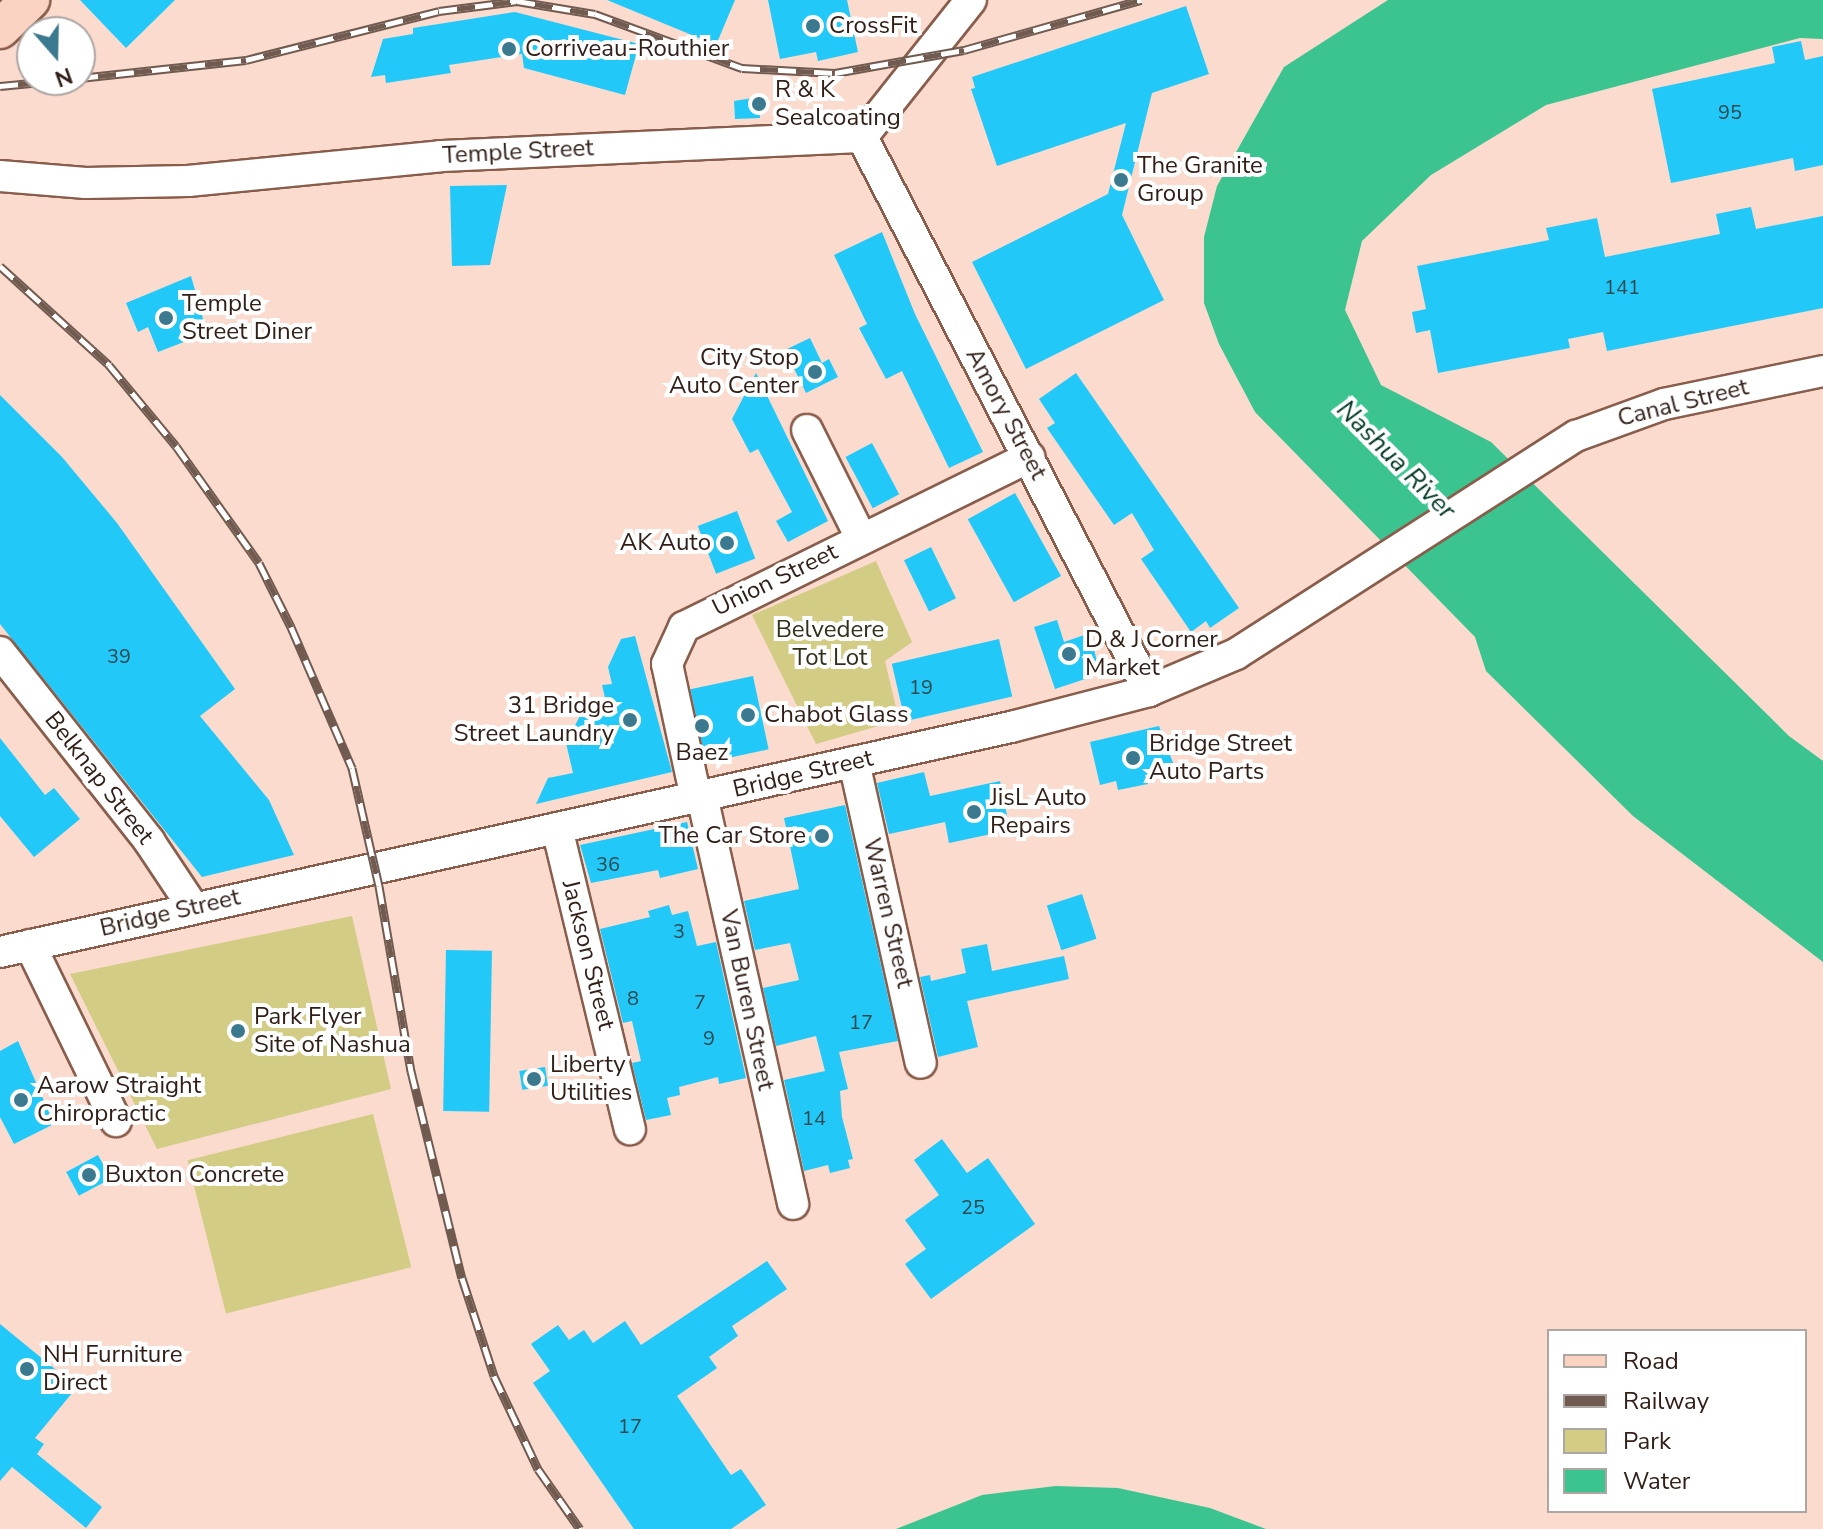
<!DOCTYPE html>
<style>
body{margin:0}
#map{position:relative;width:1823px;height:1529px;overflow:hidden;background:#fadbce;font-family:"Nunito Sans",sans-serif}
div>[style]{position:absolute}
[style*='--x']{left:calc(var(--x)*1px);top:calc(var(--y)*1px);width:calc(var(--w)*1px);rotate:calc(var(--a)*1deg)}
.green>*{inset:0;background:#d2cc85;transform-origin:0 0}
.water>*{inset:0;background:#3bc490}
.building>*{inset:0;background:#22c9f8;transform-origin:0 0}
.roads{filter:drop-shadow(2px 0 #895d4b) drop-shadow(-2px 0 #895d4b) drop-shadow(0 2px #895d4b) drop-shadow(0 -2px #895d4b)}
.minor>*{height:30px;margin:-15px;padding:0 15px;transform-origin:15px;border-radius:15px;background:#fff}
.major>*{height:38px;margin:-19px;padding:0 19px;transform-origin:19px;border-radius:19px;background:#fad3c2}
.rail>*{height:9px;margin-top:-4.5px;transform-origin:0;background:repeating-linear-gradient(90deg,#fff 0 18px,#715b51 0 36px);box-sizing:border-box;border-block:2px solid #715b51}
.dots>*{width:22px;height:22px;translate:-50% -50%;box-sizing:border-box;border:4px solid #fff;border-radius:50%}
span{translate:-50% -50%;white-space:nowrap;text-align:center;line-height:1.15;-webkit-text-stroke:8px #fff;paint-order:stroke}
.number-label{font-size:20px;color:#2e4a50}
.number-label span{-webkit-text-stroke-width:0}
.poi-label{font-size:24px;color:#322018}
.left{translate:0 -50%;text-align:left}
.right{translate:-100% -50%;text-align:right}
.street-label{font-size:24px;color:#322018}
.park-label{font-size:24px;color:#32301b}
.water-label{font-size:26px;color:#003925;font-style:italic}
.legend{position:absolute;left:1547px;top:1329px;width:260px;height:184px;box-sizing:border-box;background:#fff;border:2px solid #ada6a3;margin:0;padding:10px 14px;list-style:none;font-size:24px;color:#322018}
.legend li{display:flex;align-items:center;gap:16px;height:40px}
.legend b{width:40px;border:2px solid #ada6a3}
.north{position:absolute;left:16px;top:16px;width:80px;height:80px;box-sizing:border-box;background:#fff;border:2px solid #ada6a3;border-radius:50%;rotate:160deg;font-size:22px;font-weight:700;line-height:32px;text-align:center;color:#322018}
.north::after{content:'';display:block;margin:auto;width:28px;height:36px;background:#3b798e;clip-path:polygon(50% 0,100% 100%,50% 72%,0 100%)}
</style>
<div id="map">
<div class="green">
<div style="clip-path:polygon(876px 561px,912px 642px,885px 661px,899px 720px,816px 744px,752px 615px)"></div>
<div style="clip-path:polygon(352px 916px,391px 1089px,157px 1149px,70px 974px)"></div>
<div style="left:373px;top:1114px;width:158px;height:191px;rotate:76deg"></div>
</div>
<div class="water">
<div style="clip-path:polygon(1388px 0,1823px 0,1823px 39px,1800px 38px,1546px 105px,1431px 175px,1362px 241px,1345px 310px,1381px 385px,1491px 442px,1789px 736px,1823px 761px,1823px 962px,1633px 816px,1486px 671px,1475px 637px,1255px 412px,1219px 344px,1204px 303px,1204px 237px,1217px 186px,1284px 67px)"></div>
<div style="clip-path:polygon(1056px 1486px,1118px 1488px,1210px 1508px,1266px 1529px,896px 1529px,982px 1495px)"></div>
</div>
<div class="building">
<div style="clip-path:polygon(80px 0,175px 0,126px 48px)"></div>
<div style="clip-path:polygon(607px 0,735px 0,716px 45px)"></div>
<div style="clip-path:polygon(768px 0,847px 0,858px 52px,818px 61px,816px 52px,780px 59px)"></div>
<div style="clip-path:polygon(1186px 6px,1209px 74px,1152px 93px,1122px 215px,1164px 300px,1026px 369px,972px 262px,1108px 194px,1126px 123px,997px 166px,971px 89px,975px 88px,972px 77px)"></div>
<div style="clip-path:polygon(515px 12px,639px 44px,625px 95px,524px 68px,522px 54px,449px 65px,451px 73px,386px 83px,385px 75px,371px 77px,383px 39px,413px 34px,413px 28px)"></div>
<div style="clip-path:polygon(1801px 41px,1805px 60px,1823px 56px,1823px 165px,1795px 171px,1793px 158px,1671px 183px,1652px 89px,1775px 63px,1772px 47px)"></div>
<div style="clip-path:polygon(759px 97px,760px 118px,735px 119px,734px 101px)"></div>
<div style="clip-path:polygon(507px 185px,490px 265px,452px 266px,450px 186px)"></div>
<div style="clip-path:polygon(1751px 207px,1756px 229px,1823px 216px,1823px 308px,1607px 351px,1603px 332px,1568px 339px,1570px 348px,1438px 373px,1430px 330px,1416px 333px,1412px 312px,1426px 309px,1417px 266px,1549px 240px,1546px 228px,1597px 218px,1605px 257px,1720px 234px,1716px 214px)"></div>
<div style="clip-path:polygon(882px 232px,915px 314px,983px 452px,949px 468px,902px 371px,886px 379px,859px 328px,867px 324px,834px 255px)"></div>
<div style="clip-path:polygon(191px 276px,207px 333px,158px 352px,148px 327px,138px 332px,126px 303px)"></div>
<div style="clip-path:polygon(810px 338px,822px 363px,829px 359px,838px 377px,806px 393px,785px 350px)"></div>
<div style="clip-path:polygon(756px 373px,828px 521px,788px 542px,776px 521px,792px 512px,758px 449px,750px 453px,732px 419px)"></div>
<div style="clip-path:polygon(1076px 373px,1239px 608px,1210px 628px,1206px 621px,1191px 632px,1141px 559px,1154px 550px,1132px 513px,1114px 525px,1047px 428px,1055px 423px,1039px 399px)"></div>
<div style="clip-path:polygon(0 395px,62px 457px,117px 523px,235px 689px,200px 716px,269px 800px,294px 855px,202px 877px,0 624px)"></div>
<div style="left:872px;top:443px;width:58px;height:30px;rotate:62deg"></div>
<div style="left:1015px;top:493px;width:95px;height:54px;rotate:61deg"></div>
<div style="left:737px;top:511px;width:51px;height:42px;rotate:69deg"></div>
<div style="left:931px;top:547px;width:57px;height:30px;rotate:64deg"></div>
<div style="clip-path:polygon(1057px 620px,1064px 642px,1090px 633px,1100px 674px,1055px 689px,1034px 627px)"></div>
<div style="clip-path:polygon(635px 636px,672px 772px,536px 804px,548px 778px,573px 773px,566px 743px,585px 706px,606px 702px,602px 685px,612px 684px,608px 667px,621px 639px)"></div>
<div style="left:999px;top:639px;width:59px;height:110px;rotate:77deg"></div>
<div style="left:753px;top:676px;width:75px;height:64px;rotate:78deg"></div>
<div style="clip-path:polygon(1159px 726px,1175px 768px,1145px 775px,1148px 784px,1118px 790px,1116px 781px,1100px 785px,1090px 742px)"></div>
<div style="clip-path:polygon(0 738px,45px 795px,54px 788px,80px 819px,34px 857px,0 816px)"></div>
<div style="clip-path:polygon(924px 772px,930px 796px,1000px 781px,1010px 830px,949px 843px,945px 822px,889px 834px,877px 783px)"></div>
<div style="clip-path:polygon(845px 805px,898px 1041px,839px 1052px,848px 1089px,840px 1091px,842px 1117px,853px 1159px,848px 1160px,850px 1168px,830px 1173px,828px 1165px,804px 1171px,784px 1080px,825px 1071px,816px 1036px,776px 1046px,763px 988px,799px 980px,790px 943px,755px 950px,744px 901px,799px 889px,784px 818px)"></div>
<div style="clip-path:polygon(687px 822px,698px 869px,660px 878px,658px 870px,591px 883px,580px 845px)"></div>
<div style="left:1082px;top:894px;width:47px;height:37px;rotate:72deg"></div>
<div style="clip-path:polygon(669px 905px,672px 915px,688px 911px,697px 946px,716px 942px,746px 1078px,719px 1084px,718px 1077px,679px 1087px,680px 1095px,667px 1098px,671px 1115px,646px 1120px,632px 1063px,641px 1061px,632px 1021px,623px 1023px,600px 929px,650px 917px,648px 911px)"></div>
<div style="clip-path:polygon(987px 944px,992px 971px,1064px 956px,1069px 979px,967px 1001px,978px 1047px,938px 1057px,920px 977px,930px 975px,931px 981px,966px 973px,961px 949px)"></div>
<div style="left:446px;top:950px;width:46px;height:161px;rotate:1deg"></div>
<div style="clip-path:polygon(18px 1041px,54px 1124px,14px 1144px,0 1117px,0 1051px)"></div>
<div style="left:545px;top:1067px;width:19px;height:26px;rotate:81deg"></div>
<div style="clip-path:polygon(942px 1139px,967px 1173px,988px 1158px,1035px 1224px,931px 1299px,905px 1264px,926px 1249px,905px 1220px,939px 1195px,914px 1160px)"></div>
<div style="left:98px;top:1155px;width:27px;height:36px;rotate:62deg"></div>
<div style="clip-path:polygon(767px 1261px,787px 1289px,732px 1326px,738px 1336px,709px 1357px,717px 1368px,677px 1396px,731px 1475px,741px 1469px,766px 1505px,731px 1529px,634px 1529px,533px 1383px,550px 1371px,531px 1344px,558px 1325px,569px 1340px,584px 1330px,593px 1343px,625px 1321px,641px 1345px)"></div>
<div style="clip-path:polygon(0 1324px,77px 1387px,35px 1438px,44px 1444px,37px 1454px,102px 1507px,86px 1528px,12px 1467px,0 1481px)"></div>
</div>
<div class="roads">
<div class="minor">
<div style="--x:862;--y:137;--w:624;--a:62.61"></div>
<div style="--x:0;--y:176;--w:86;--a:4.7"></div>
<div style="--x:86;--y:183;--w:102;--a:-1.1"></div>
<div style="--x:188;--y:181;--w:254;--a:-5.6"></div>
<div style="--x:441;--y:156;--w:421;--a:-2.6"></div>
<div style="--x:862;--y:137;--w:175;--a:-51.5"></div>
<div style="--x:807;--y:430;--w:121;--a:63.4"></div>
<div style="--x:0;--y:652;--w:241;--a:51.7"></div>
<div style="--x:149;--y:841;--w:79;--a:56.3"></div>
<div style="--x:854;--y:762;--w:308;--a:77.5"></div>
<div style="--x:702;--y:796;--w:418;--a:77.4"></div>
<div style="--x:696;--y:798;--w:137;--a:-102.2"></div>
<div style="--x:667;--y:664;--w:41;--a:-65.3"></div>
<div style="--x:684;--y:627;--w:385;--a:-26.2"></div>
<div style="--x:557;--y:828;--w:310;--a:76.4"></div>
<div style="--x:30;--y:945;--w:196;--a:64"></div>
<div style="--x:0;--y:952;--w:1036;--a:-12.55"></div>
<div style="--x:1011;--y:727;--w:143;--a:-14.6"></div>
<div style="--x:1149;--y:691;--w:95;--a:-23"></div>
<div style="--x:1236;--y:654;--w:404;--a:-32.7"></div>
<div style="--x:1576;--y:436;--w:94;--a:-20"></div>
<div style="--x:1664;--y:404;--w:162;--a:-11.7"></div>
</div>
<div class="major">
<div style="--x:0;--y:29;--w:42;--a:-44"></div>
</div>
</div>
<div class="rail">
<div style="--x:80;--y:78;--w:167;--a:-6.2"></div>
<div style="--x:246;--y:60;--w:199;--a:-14.2"></div>
<div style="--x:439;--y:11;--w:79;--a:-7.3"></div>
<div style="--x:517;--y:1;--w:79;--a:9.5"></div>
<div style="--x:595;--y:14;--w:157;--a:20.2"></div>
<div style="--x:742;--y:68;--w:93;--a:3.1"></div>
<div style="--x:835;--y:73;--w:131;--a:-10.1"></div>
<div style="--x:964;--y:50;--w:184;--a:-15.8"></div>
<div style="--x:0;--y:86;--w:63;--a:-5.4"></div>
<div style="--x:0;--y:266;--w:147;--a:42.2"></div>
<div style="--x:109;--y:365;--w:105;--a:50.4"></div>
<div style="--x:176;--y:446;--w:143;--a:54.6"></div>
<div style="--x:259;--y:563;--w:72;--a:63.4"></div>
<div style="--x:291;--y:627;--w:154;--a:66.6"></div>
<div style="--x:352;--y:768;--w:121;--a:77.1"></div>
<div style="--x:379;--y:886;--w:188;--a:80.2"></div>
<div style="--x:411;--y:1071;--w:213;--a:76.2"></div>
<div style="--x:462;--y:1278;--w:103;--a:71.9"></div>
<div style="--x:494;--y:1376;--w:103;--a:64.7"></div>
<div style="--x:538;--y:1469;--w:73;--a:55"></div>
</div>
<div class="dots">
<div style="left:813px;top:26px;background:#3b798e"></div>
<div style="left:509px;top:49px;background:#3b798e"></div>
<div style="left:759px;top:104px;background:#3b798e"></div>
<div style="left:1121px;top:180px;background:#3b798e"></div>
<div style="left:166px;top:318px;background:#3b798e"></div>
<div style="left:815px;top:372px;background:#3b798e"></div>
<div style="left:727px;top:543px;background:#3b798e"></div>
<div style="left:1069px;top:654px;background:#3b798e"></div>
<div style="left:748px;top:715px;background:#3b798e"></div>
<div style="left:630px;top:720px;background:#3b798e"></div>
<div style="left:702px;top:726px;background:#3b798e"></div>
<div style="left:1133px;top:758px;background:#3b798e"></div>
<div style="left:974px;top:812px;background:#3b798e"></div>
<div style="left:822px;top:836px;background:#3b798e"></div>
<div style="left:238px;top:1031px;background:#3b798e"></div>
<div style="left:534px;top:1079px;background:#3b798e"></div>
<div style="left:21px;top:1100px;background:#3b798e"></div>
<div style="left:89px;top:1175px;background:#3b798e"></div>
<div style="left:27px;top:1369px;background:#3b798e"></div>
</div>
<div class="number-label">
<span style="left:1730px;top:112px">95</span>
<span style="left:1622px;top:287px">141</span>
<span style="left:119px;top:656px">39</span>
<span style="left:921px;top:687px">19</span>
<span style="left:608px;top:864px">36</span>
<span style="left:679px;top:931px">3</span>
<span style="left:633px;top:998px">8</span>
<span style="left:700px;top:1002px">7</span>
<span style="left:861px;top:1022px">17</span>
<span style="left:709px;top:1038px">9</span>
<span style="left:814px;top:1118px">14</span>
<span style="left:973px;top:1207px">25</span>
<span style="left:630px;top:1426px">17</span>
</div>
<div class="poi-label">
<span class="left" style="left:829px;top:26px">CrossFit</span>
<span class="left" style="left:525px;top:49px">Corriveau-Routhier</span>
<span class="left" style="left:775px;top:104px">R &amp; K<br>Sealcoating</span>
<span class="left" style="left:1137px;top:180px">The Granite<br>Group</span>
<span class="left" style="left:182px;top:318px">Temple<br>Street Diner</span>
<span class="right" style="left:799px;top:372px">City Stop<br>Auto Center</span>
<span class="right" style="left:711px;top:543px">AK Auto</span>
<span class="left" style="left:1085px;top:654px">D &amp; J Corner<br>Market</span>
<span class="right" style="left:614px;top:720px">31 Bridge<br>Street Laundry</span>
<span class="left" style="left:764px;top:715px">Chabot Glass</span>
<span class="left" style="left:1149px;top:758px">Bridge Street<br>Auto Parts</span>
<span style="left:702px;top:753px">Baez</span>
<span class="left" style="left:990px;top:812px">JisL Auto<br>Repairs</span>
<span class="right" style="left:806px;top:836px">The Car Store</span>
<span class="left" style="left:254px;top:1031px">Park Flyer<br>Site of Nashua</span>
<span class="left" style="left:550px;top:1079px">Liberty<br>Utilities</span>
<span class="left" style="left:37px;top:1100px">Aarow Straight<br>Chiropractic</span>
<span class="left" style="left:105px;top:1175px">Buxton Concrete</span>
<span class="left" style="left:43px;top:1369px">NH Furniture<br>Direct</span>
</div>
<div class="street-label">
<span style="left:518px;top:152px;rotate:-3deg">Temple Street</span>
<span style="left:1683px;top:403px;rotate:-14deg">Canal Street</span>
<span style="left:1006px;top:414px;rotate:62deg">Amory Street</span>
<span style="left:775px;top:580px;rotate:-26deg">Union Street</span>
<span style="left:803px;top:774px;rotate:-13deg">Bridge Street</span>
<span style="left:99px;top:778px;rotate:52deg">Belknap Street</span>
<span style="left:170px;top:913px;rotate:-13deg">Bridge Street</span>
<span style="left:888px;top:913px;rotate:77deg">Warren Street</span>
<span style="left:588px;top:955px;rotate:76deg">Jackson Street</span>
<span style="left:747px;top:1000px;rotate:78deg">Van Buren Street</span>
</div>
<div class="park-label">
<span style="left:830px;top:644px">Belvedere<br>Tot Lot</span>
</div>
<div class="water-label">
<span style="left:1396px;top:460px;rotate:45deg">Nashua River</span>
</div>
<ul class="legend">
<li><b style="height:10px;background:#fad3c2"></b>Road</li>
<li><b style="height:10px;background:#715b51"></b>Railway</li>
<li><b style="height:22px;background:#d2cc85"></b>Park</li>
<li><b style="height:22px;background:#3bc490"></b>Water</li>
</ul>
<div class="north">N</div>
</div>
